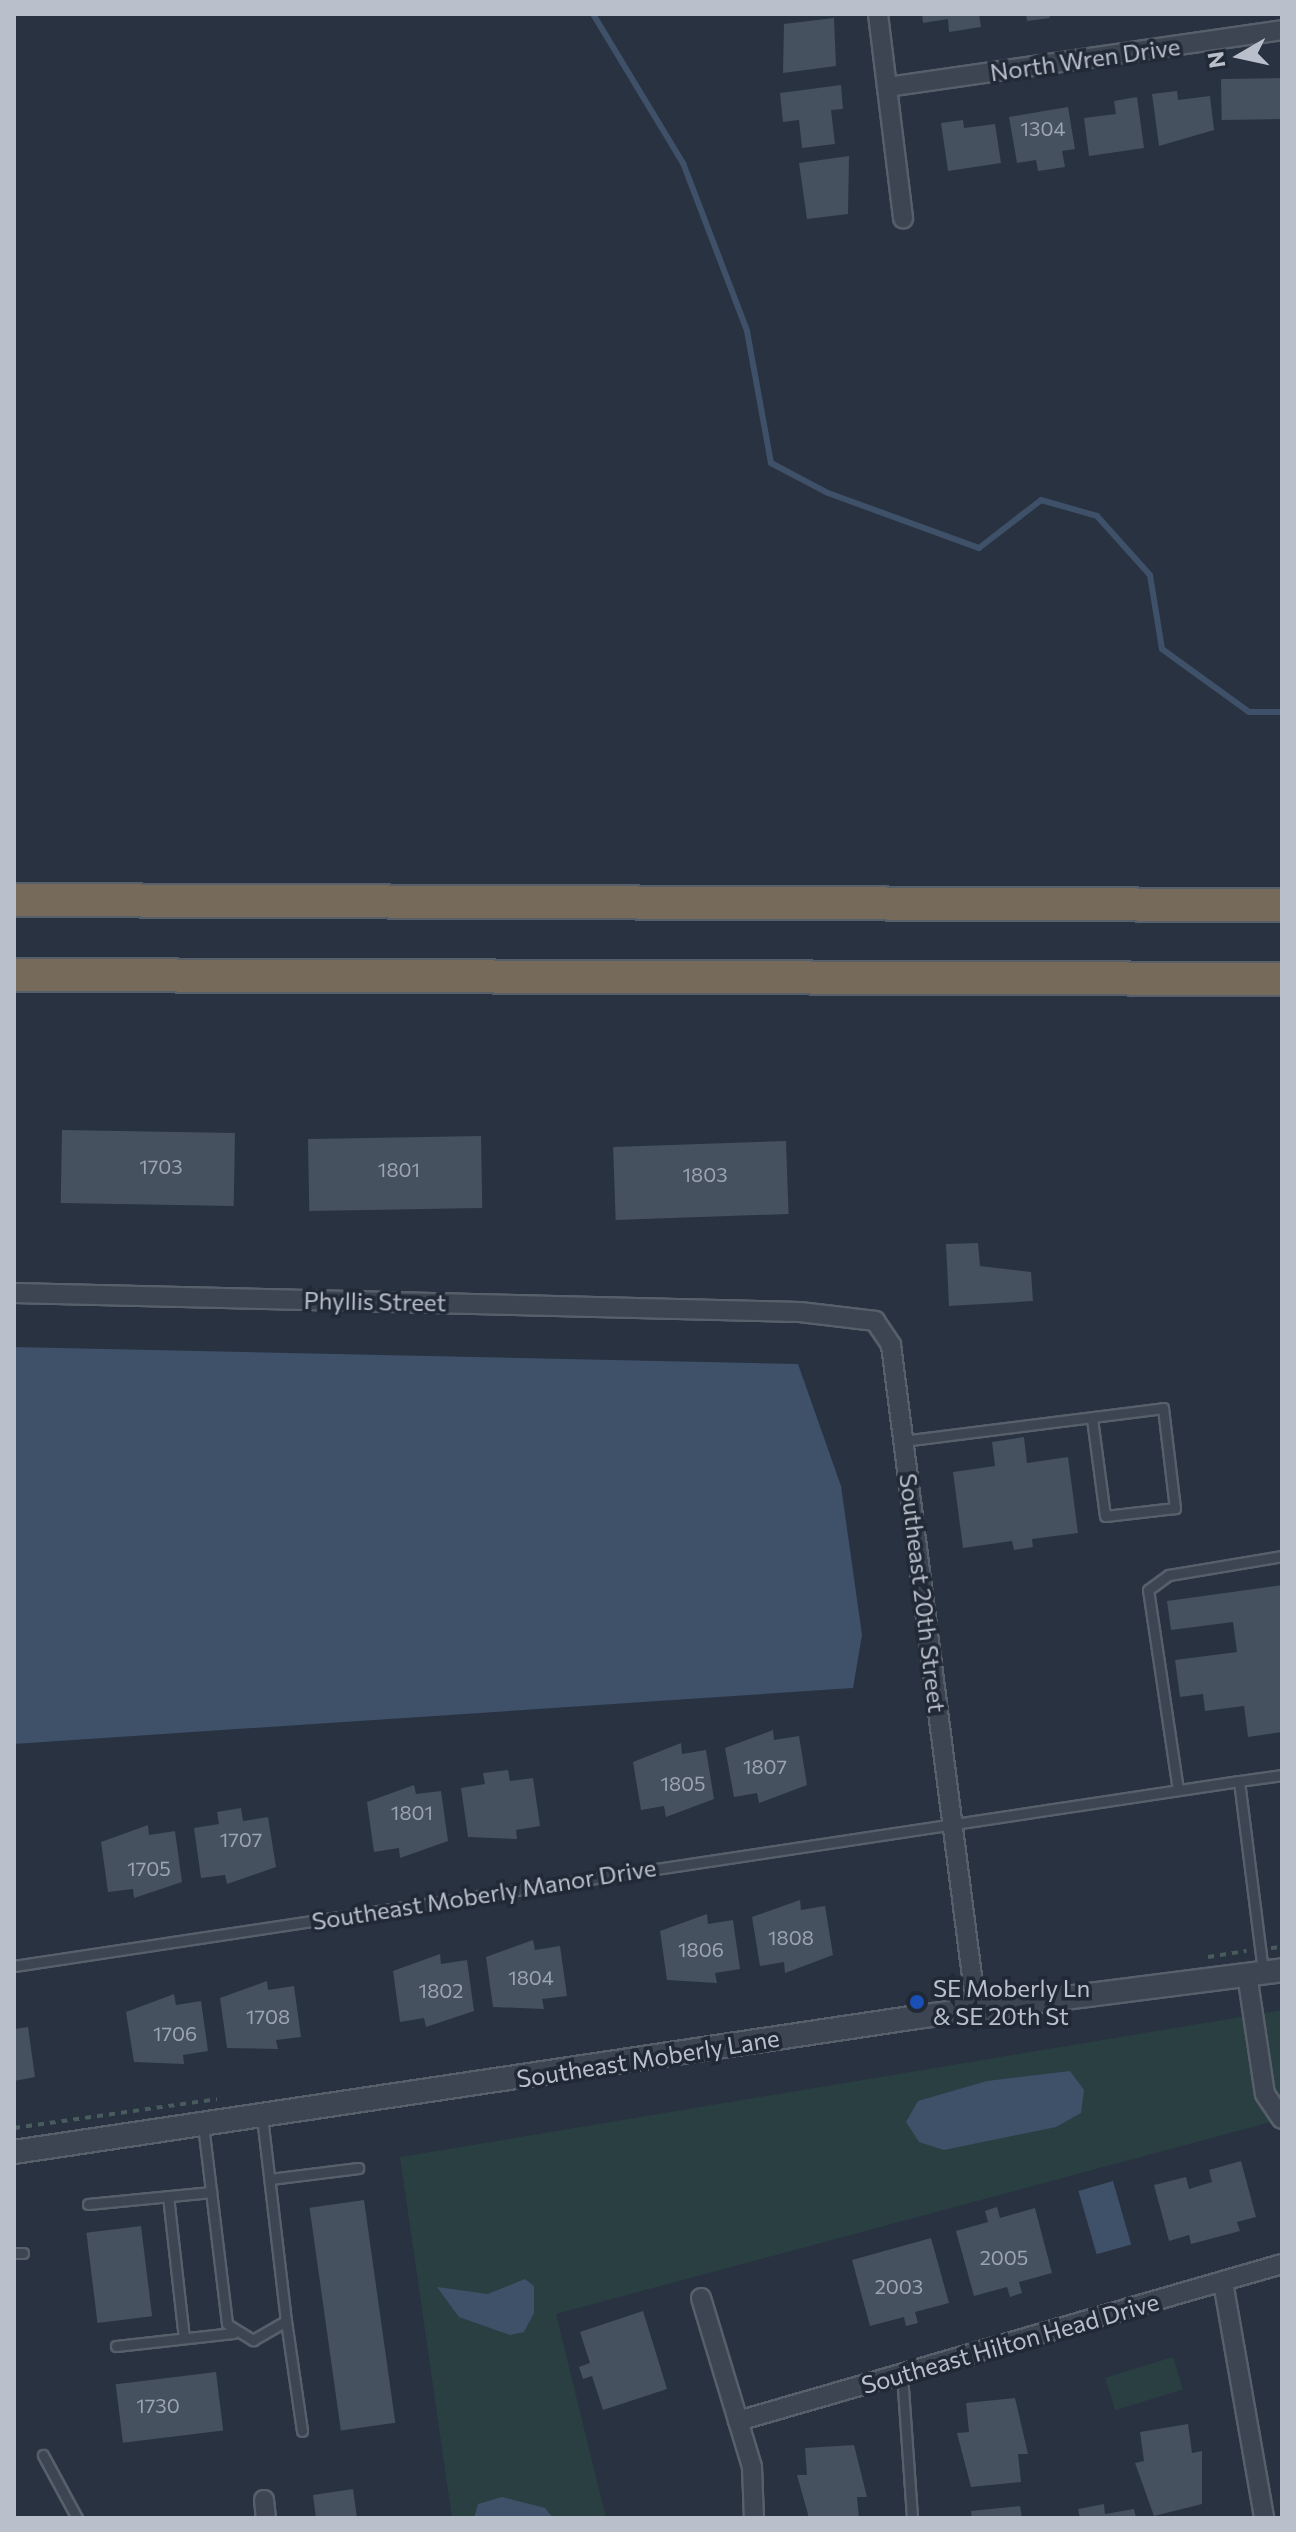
<!DOCTYPE html>
<style>
body{margin:0}
#map{position:relative;width:1296px;height:2532px;overflow:hidden;background:#283241;font-family:Commissioner,sans-serif}
div>[style]{position:absolute}
[style*='--x']{left:calc(var(--x)*1px);top:calc(var(--y)*1px);width:calc(var(--w)*1px);rotate:calc(var(--a)*1deg)}
.green>*{inset:0;background:#2a3f42;transform-origin:0 0}
.water>*{inset:0;background:#3f5069;transform-origin:0 0}
.stream>*{height:6px;margin:-3px;padding:0 3px;transform-origin:3px;border-radius:3px;background:#3f5069}
.building>*{inset:0;background:#45515f;transform-origin:0 0}
.path>*{height:4px;margin-top:-2px;transform-origin:0;background:repeating-linear-gradient(90deg,#485c5e 0 6px,transparent 0 12px)}
.roads{filter:drop-shadow(2px 0 #575f6b) drop-shadow(-2px 0 #575f6b) drop-shadow(0 2px #575f6b) drop-shadow(0 -2px #575f6b)}
.service>*{height:9px;margin:-4.5px;padding:0 4.5px;transform-origin:4.5px;border-radius:4.5px;background:#3c4551}
.minor>*{height:18px;margin:-9px;padding:0 9px;transform-origin:9px;border-radius:9px;background:#3c4551}
.tertiary>*{height:22px;margin:-11px;padding:0 11px;transform-origin:11px;border-radius:11px;background:#3c4551}
.motorway>*{height:32px;margin:-16px;padding:0 16px;transform-origin:16px;border-radius:16px;background:#766b5a}
.dots>*{width:22px;height:22px;translate:-50% -50%;box-sizing:border-box;border:4px solid #212936;border-radius:50%}
span{translate:-50% -50%;white-space:nowrap;text-align:center;line-height:1.15;-webkit-text-stroke:7px #212936;paint-order:stroke}
.number-label{font-size:20px;color:#9ca4b0}
.number-label span{-webkit-text-stroke-width:0}
.street-label{font-size:24px;color:#b9c0cb}
.poi-label{font-size:24px;color:#b9c0cb}
.left{translate:0 -50%;text-align:left}
.frame{position:absolute;inset:0;border:16px solid #b9c0cb;pointer-events:none}
.north{position:absolute;left:1200px;top:16px;width:80px;height:80px;-webkit-text-stroke:6px #212936;paint-order:stroke;rotate:261deg;font-size:22px;font-weight:700;line-height:32px;text-align:center;color:#b9c0cb}
.north::after{content:'';display:block;margin:auto;width:28px;height:36px;background:#b9c0cb;clip-path:polygon(50% 0,100% 100%,50% 72%,0 100%)}
</style>
<div id="map">
<div class="green">
<div style="clip-path:polygon(1282px 2010px,1282px 2119px,556px 2314px,606px 2518px,452px 2518px,400px 2157px)"></div>
<div style="left:1173px;top:2357px;width:34px;height:71px;rotate:73deg"></div>
</div>
<div class="water">
<div style="clip-path:polygon(14px 1347px,798px 1364px,841px 1486px,862px 1635px,853px 1688px,14px 1744px)"></div>
<div style="clip-path:polygon(1070px 2071px,1084px 2090px,1081px 2113px,1056px 2127px,944px 2150px,919px 2142px,906px 2122px,918px 2101px,987px 2081px)"></div>
<div style="left:1113px;top:2181px;width:66px;height:36px;rotate:74deg"></div>
<div style="clip-path:polygon(525px 2279px,534px 2286px,534px 2313px,524px 2332px,510px 2335px,459px 2317px,437px 2287px,488px 2294px)"></div>
<div style="clip-path:polygon(502px 2497px,545px 2508px,553px 2518px,474px 2518px,478px 2504px)"></div>
</div>
<div class="stream">
<div style="--x:593;--y:14;--w:174;--a:58.9"></div>
<div style="--x:683;--y:163;--w:180;--a:69.1"></div>
<div style="--x:747;--y:331;--w:134;--a:79.7"></div>
<div style="--x:771;--y:463;--w:64;--a:27.8"></div>
<div style="--x:828;--y:493;--w:161;--a:20"></div>
<div style="--x:979;--y:548;--w:78;--a:-37.7"></div>
<div style="--x:1041;--y:500;--w:58;--a:15.9"></div>
<div style="--x:1097;--y:516;--w:79;--a:48.1"></div>
<div style="--x:1150;--y:575;--w:75;--a:80.8"></div>
<div style="--x:1162;--y:649;--w:107;--a:35.9"></div>
<div style="--x:1249;--y:712;--w:33;--a:0"></div>
</div>
<div class="building">
<div style="clip-path:polygon(922px 14px,979px 14px,981px 27px,949px 32px,948px 19px,923px 23px)"></div>
<div style="clip-path:polygon(1026px 14px,1049px 14px,1050px 18px,1027px 21px)"></div>
<div style="clip-path:polygon(834px 18px,836px 66px,783px 73px,784px 24px)"></div>
<div style="left:1281px;top:78px;width:41px;height:60px;rotate:89deg"></div>
<div style="clip-path:polygon(841px 85px,843px 109px,831px 110px,835px 144px,802px 148px,799px 120px,783px 122px,780px 93px)"></div>
<div style="clip-path:polygon(1177px 91px,1178px 100px,1210px 96px,1214px 130px,1159px 146px,1152px 94px)"></div>
<div style="clip-path:polygon(1137px 97px,1144px 148px,1089px 156px,1084px 118px,1116px 114px,1114px 101px)"></div>
<div style="clip-path:polygon(1068px 107px,1075px 149px,1062px 151px,1065px 167px,1038px 171px,1036px 160px,1017px 163px,1009px 117px)"></div>
<div style="clip-path:polygon(963px 120px,964px 128px,995px 124px,1001px 163px,948px 171px,941px 123px)"></div>
<div style="clip-path:polygon(849px 156px,848px 214px,807px 219px,799px 163px)"></div>
<div style="left:62px;top:1130px;width:173px;height:73px;rotate:1deg"></div>
<div style="left:481px;top:1136px;width:72px;height:173px;rotate:89deg"></div>
<div style="left:786px;top:1141px;width:73px;height:173px;rotate:88deg"></div>
<div style="clip-path:polygon(978px 1243px,980px 1266px,1031px 1272px,1033px 1301px,949px 1306px,946px 1244px)"></div>
<div style="clip-path:polygon(1024px 1437px,1027px 1463px,1068px 1457px,1078px 1533px,1032px 1539px,1033px 1547px,1014px 1550px,1012px 1541px,963px 1548px,953px 1472px,995px 1466px,992px 1442px)"></div>
<div style="clip-path:polygon(1282px 1585px,1282px 1732px,1248px 1737px,1244px 1706px,1205px 1711px,1203px 1694px,1180px 1697px,1175px 1660px,1237px 1652px,1233px 1622px,1171px 1630px,1167px 1601px)"></div>
<div style="clip-path:polygon(773px 1730px,774px 1740px,799px 1736px,807px 1785px,759px 1803px,757px 1793px,734px 1797px,725px 1748px)"></div>
<div style="clip-path:polygon(681px 1743px,682px 1754px,706px 1750px,714px 1799px,666px 1817px,664px 1806px,641px 1810px,633px 1762px)"></div>
<div style="clip-path:polygon(508px 1770px,510px 1781px,533px 1778px,540px 1826px,516px 1830px,517px 1839px,468px 1837px,461px 1788px,485px 1784px,483px 1773px)"></div>
<div style="clip-path:polygon(414px 1785px,416px 1794px,441px 1791px,448px 1841px,400px 1858px,399px 1848px,374px 1852px,367px 1802px)"></div>
<div style="clip-path:polygon(241px 1808px,243px 1821px,268px 1817px,276px 1867px,227px 1884px,225px 1875px,201px 1878px,194px 1828px,219px 1824px,217px 1812px)"></div>
<div style="clip-path:polygon(148px 1825px,149px 1835px,175px 1831px,182px 1882px,134px 1898px,133px 1889px,108px 1892px,101px 1842px)"></div>
<div style="clip-path:polygon(800px 1900px,801px 1910px,825px 1906px,833px 1955px,785px 1973px,784px 1962px,760px 1966px,752px 1917px)"></div>
<div style="clip-path:polygon(707px 1914px,708px 1924px,733px 1920px,740px 1969px,715px 1973px,717px 1983px,667px 1980px,660px 1931px)"></div>
<div style="clip-path:polygon(533px 1940px,535px 1950px,560px 1946px,567px 1996px,542px 1999px,544px 2009px,493px 2007px,486px 1957px)"></div>
<div style="clip-path:polygon(440px 1954px,441px 1964px,467px 1960px,474px 2011px,426px 2027px,424px 2018px,400px 2022px,393px 1971px)"></div>
<div style="clip-path:polygon(267px 1981px,268px 1990px,294px 1986px,301px 2037px,276px 2040px,278px 2049px,227px 2048px,220px 1998px)"></div>
<div style="clip-path:polygon(174px 1994px,176px 2005px,201px 2001px,208px 2051px,183px 2055px,184px 2064px,134px 2062px,126px 2012px)"></div>
<div style="clip-path:polygon(28px 2027px,35px 2077px,14px 2081px,14px 2029px)"></div>
<div style="clip-path:polygon(1241px 2161px,1256px 2217px,1237px 2222px,1240px 2231px,1191px 2244px,1189px 2235px,1169px 2241px,1154px 2185px,1186px 2177px,1189px 2189px,1212px 2182px,1209px 2170px)"></div>
<div style="left:364px;top:2200px;width:225px;height:55px;rotate:82deg"></div>
<div style="clip-path:polygon(997px 2207px,1000px 2218px,1035px 2208px,1052px 2273px,1019px 2282px,1022px 2293px,1010px 2297px,1007px 2287px,974px 2296px,956px 2231px,988px 2222px,985px 2211px)"></div>
<div style="left:141px;top:2226px;width:91px;height:55px;rotate:83deg"></div>
<div style="clip-path:polygon(931px 2238px,949px 2303px,915px 2312px,918px 2323px,906px 2326px,904px 2317px,870px 2326px,852px 2260px)"></div>
<div style="clip-path:polygon(643px 2311px,667px 2389px,603px 2410px,592px 2376px,583px 2379px,579px 2367px,590px 2363px,580px 2332px)"></div>
<div style="left:216px;top:2372px;width:59px;height:101px;rotate:83deg"></div>
<div style="clip-path:polygon(1015px 2398px,1028px 2454px,1018px 2454px,1021px 2482px,971px 2487px,957px 2433px,969px 2432px,966px 2403px)"></div>
<div style="clip-path:polygon(1188px 2424px,1192px 2453px,1202px 2451px,1202px 2504px,1154px 2516px,1135px 2463px,1144px 2461px,1140px 2432px)"></div>
<div style="clip-path:polygon(854px 2445px,867px 2497px,857px 2497px,859px 2518px,809px 2518px,797px 2475px,807px 2475px,805px 2448px)"></div>
<div style="clip-path:polygon(353px 2489px,357px 2518px,316px 2518px,313px 2495px)"></div>
<div style="clip-path:polygon(1104px 2504px,1105px 2514px,1134px 2509px,1136px 2518px,1080px 2518px,1078px 2509px)"></div>
<div style="clip-path:polygon(1020px 2506px,1022px 2518px,972px 2518px,971px 2511px)"></div>
</div>
<div class="path">
<div style="--x:1271;--y:1948;--w:11;--a:-5"></div>
<div style="--x:1208;--y:1957;--w:39;--a:-9"></div>
<div style="--x:14;--y:2128;--w:205;--a:-8.1"></div>
</div>
<div class="roads">
<div class="service">
<div style="--x:903;--y:1441;--w:262;--a:-7.2"></div>
<div style="--x:1163;--y:1408;--w:101;--a:83.2"></div>
<div style="--x:1175;--y:1508;--w:70;--a:173.5"></div>
<div style="--x:1105;--y:1516;--w:99;--a:-97.6"></div>
<div style="--x:1239;--y:1781;--w:43;--a:-7.9"></div>
<div style="--x:1178;--y:1790;--w:202;--a:-98.5"></div>
<div style="--x:1148;--y:1590;--w:26;--a:-36"></div>
<div style="--x:1169;--y:1575;--w:115;--a:-9.5"></div>
<div style="--x:14;--y:1966;--w:1239;--a:-8.59"></div>
<div style="--x:1239;--y:1781;--w:193;--a:82.8"></div>
<div style="--x:203;--y:2125;--w:200;--a:83.1"></div>
<div style="--x:227;--y:2324;--w:31;--a:32"></div>
<div style="--x:253;--y:2340;--w:38;--a:-30"></div>
<div style="--x:286;--y:2321;--w:205;--a:-96.7"></div>
<div style="--x:270;--y:2179;--w:89;--a:-7.1"></div>
<div style="--x:168;--y:2196;--w:143;--a:83.6"></div>
<div style="--x:88;--y:2204;--w:124;--a:-5.6"></div>
<div style="--x:14;--y:2253;--w:9;--a:0"></div>
<div style="--x:286;--y:2321;--w:111;--a:81.7"></div>
<div style="--x:116;--y:2346;--w:118;--a:-6.3"></div>
<div style="--x:902;--y:2374;--w:144;--a:86"></div>
<div style="--x:43;--y:2455;--w:72;--a:61.6"></div>
</div>
<div class="minor">
<div style="--x:878;--y:14;--w:206;--a:83"></div>
<div style="--x:887;--y:87;--w:399;--a:-8.2"></div>
<div style="--x:14;--y:1293;--w:786;--a:1.38"></div>
<div style="--x:800;--y:1312;--w:76;--a:6.8"></div>
<div style="--x:875;--y:1321;--w:29;--a:56"></div>
<div style="--x:891;--y:1345;--w:668;--a:82.69"></div>
<div style="--x:1247;--y:1974;--w:121;--a:81.5"></div>
<div style="--x:1265;--y:2094;--w:30;--a:56"></div>
<div style="--x:1223;--y:2282;--w:240;--a:80.1"></div>
<div style="--x:701;--y:2298;--w:177;--a:73.2"></div>
<div style="--x:752;--y:2467;--w:51;--a:87.8"></div>
<div style="--x:738;--y:2421;--w:566;--a:-16.1"></div>
<div style="--x:264;--y:2500;--w:18;--a:84"></div>
</div>
<div class="tertiary">
<div style="--x:14;--y:2152;--w:913;--a:-8.5"></div>
<div style="--x:917;--y:2017;--w:368;--a:-7.3"></div>
</div>
<div class="motorway">
<div style="--x:14;--y:900;--w:1268;--a:0.23"></div>
<div style="--x:14;--y:975;--w:1268;--a:0.18"></div>
</div>
</div>
<div class="dots">
<div style="left:917px;top:2002px;background:#1a4fb4"></div>
</div>
<div class="number-label">
<span style="left:1043px;top:128px">1304</span>
<span style="left:161px;top:1166px">1703</span>
<span style="left:399px;top:1169px">1801</span>
<span style="left:705px;top:1174px">1803</span>
<span style="left:765px;top:1766px">1807</span>
<span style="left:683px;top:1783px">1805</span>
<span style="left:412px;top:1812px">1801</span>
<span style="left:241px;top:1839px">1707</span>
<span style="left:149px;top:1868px">1705</span>
<span style="left:791px;top:1937px">1808</span>
<span style="left:701px;top:1949px">1806</span>
<span style="left:531px;top:1977px">1804</span>
<span style="left:441px;top:1990px">1802</span>
<span style="left:268px;top:2016px">1708</span>
<span style="left:175px;top:2033px">1706</span>
<span style="left:1004px;top:2257px">2005</span>
<span style="left:899px;top:2286px">2003</span>
<span style="left:158px;top:2405px">1730</span>
</div>
<div class="street-label">
<span style="left:1085px;top:59px;rotate:-8deg">North Wren Drive</span>
<span style="left:375px;top:1301px;rotate:1deg">Phyllis Street</span>
<span style="left:923px;top:1593px;rotate:83deg">Southeast 20th Street</span>
<span style="left:484px;top:1894px;rotate:-9deg">Southeast Moberly Manor Drive</span>
<span style="left:648px;top:2058px;rotate:-9deg">Southeast Moberly Lane</span>
<span style="left:1010px;top:2343px;rotate:-16deg">Southeast Hilton Head Drive</span>
</div>
<div class="poi-label">
<span class="left" style="left:933px;top:2002px">SE Moberly Ln<br>&amp; SE 20th St</span>
</div>
<div class="frame"></div>
<div class="north">N</div>
</div>
